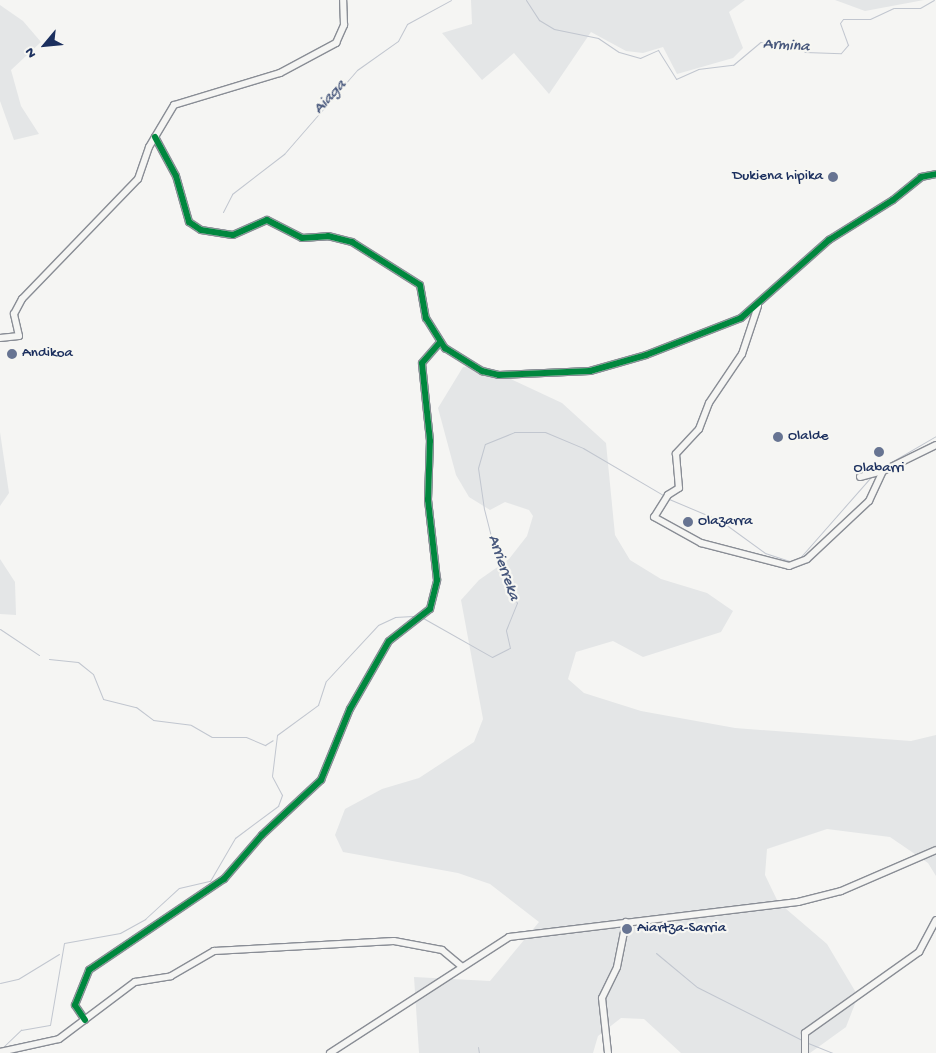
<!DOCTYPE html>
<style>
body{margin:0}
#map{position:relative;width:936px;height:1053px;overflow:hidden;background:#f5f5f3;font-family:"Gochi Hand",sans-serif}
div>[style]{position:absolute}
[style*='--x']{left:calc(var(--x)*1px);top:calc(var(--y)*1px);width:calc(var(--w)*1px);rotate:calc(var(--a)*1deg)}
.green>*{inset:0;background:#e4e6e7}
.stream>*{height:1px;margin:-0.5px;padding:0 0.5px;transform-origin:0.5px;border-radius:0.5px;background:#c1c6cf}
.roads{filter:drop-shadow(1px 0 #898d95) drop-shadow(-1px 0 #898d95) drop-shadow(0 1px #898d95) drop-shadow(0 -1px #898d95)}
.minor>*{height:6px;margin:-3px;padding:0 3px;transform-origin:3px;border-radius:3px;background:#f5f5f3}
.cycleway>*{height:6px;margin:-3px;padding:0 3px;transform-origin:3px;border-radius:3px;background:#00873e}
.dots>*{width:14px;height:14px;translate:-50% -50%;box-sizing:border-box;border:2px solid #f6f6f2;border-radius:50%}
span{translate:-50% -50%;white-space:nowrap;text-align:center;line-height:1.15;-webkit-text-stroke:4.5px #f6f6f2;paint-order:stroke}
.poi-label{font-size:15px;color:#1b2f5e}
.right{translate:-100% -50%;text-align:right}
.left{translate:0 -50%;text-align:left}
.water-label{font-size:16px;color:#46567b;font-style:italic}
.north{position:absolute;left:20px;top:20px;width:50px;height:50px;-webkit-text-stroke:4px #f6f6f2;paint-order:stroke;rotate:242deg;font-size:14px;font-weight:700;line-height:20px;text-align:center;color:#1b2f5e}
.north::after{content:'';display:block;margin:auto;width:18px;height:22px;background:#1b2f5e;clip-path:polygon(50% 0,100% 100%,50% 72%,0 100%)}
</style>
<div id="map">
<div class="green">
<div style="clip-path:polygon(471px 0,745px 0,729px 12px,743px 48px,733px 58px,677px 74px,663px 47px,643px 53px,626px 51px,591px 32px,549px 94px,514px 53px,482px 80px,442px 33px,472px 24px)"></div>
<div style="clip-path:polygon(835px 0,924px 0,865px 11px)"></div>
<div style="clip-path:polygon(0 5px,23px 21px,41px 42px,11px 70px,21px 106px,39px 134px,14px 140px,0 101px)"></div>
<div style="clip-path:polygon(481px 365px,562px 403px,606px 443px,615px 535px,630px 560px,661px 579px,707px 593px,733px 611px,721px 632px,643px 657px,613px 641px,576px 652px,568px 679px,584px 693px,641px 711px,735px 728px,911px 741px,936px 735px,936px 876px,928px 863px,890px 837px,827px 829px,767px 849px,765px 875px,778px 902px,827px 944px,858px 996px,846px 1027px,810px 1053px,681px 1053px,644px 1019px,621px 1018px,598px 1036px,593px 1053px,419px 1053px,414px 977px,490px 981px,539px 922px,490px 884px,458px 873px,343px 852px,335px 835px,345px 809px,382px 789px,419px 778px,474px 742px,483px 719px,461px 600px,479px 580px,509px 559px,527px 536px,533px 516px,529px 510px,505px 502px,490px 510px,469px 497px,456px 475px,438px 408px,463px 367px)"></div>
<div style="clip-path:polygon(0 432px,9px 493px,0 506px)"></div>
<div style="clip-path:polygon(0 559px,15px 582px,16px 615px,0 614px)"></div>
</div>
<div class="stream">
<div style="--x:526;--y:0;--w:24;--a:57"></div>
<div style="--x:539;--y:20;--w:17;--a:31"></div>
<div style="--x:554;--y:29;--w:45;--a:11.6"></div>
<div style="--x:598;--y:38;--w:25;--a:34"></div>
<div style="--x:619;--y:52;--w:22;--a:16"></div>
<div style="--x:640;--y:58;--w:20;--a:-24"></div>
<div style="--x:658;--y:50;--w:34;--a:58"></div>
<div style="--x:676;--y:79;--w:24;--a:-24"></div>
<div style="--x:698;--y:69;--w:35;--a:-7"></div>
<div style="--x:733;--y:65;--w:35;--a:-40"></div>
<div style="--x:760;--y:42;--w:35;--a:5"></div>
<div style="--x:795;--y:45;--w:12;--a:35"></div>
<div style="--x:805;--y:52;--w:36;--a:2"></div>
<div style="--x:841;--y:53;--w:11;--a:-49"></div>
<div style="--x:848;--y:45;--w:23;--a:-110"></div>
<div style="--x:840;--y:23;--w:5;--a:-53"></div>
<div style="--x:843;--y:19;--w:27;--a:0"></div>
<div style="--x:870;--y:19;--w:26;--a:-25"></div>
<div style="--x:894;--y:8;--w:26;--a:0"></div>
<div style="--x:920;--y:8;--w:16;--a:-30"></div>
<div style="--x:223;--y:212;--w:20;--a:-63"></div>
<div style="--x:232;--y:194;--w:66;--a:-37.6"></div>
<div style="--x:284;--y:154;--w:111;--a:-49"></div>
<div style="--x:357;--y:70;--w:50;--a:-35.3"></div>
<div style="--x:398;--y:41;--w:19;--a:-62"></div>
<div style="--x:407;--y:24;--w:50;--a:-28.6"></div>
<div style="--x:881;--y:468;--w:64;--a:-30.2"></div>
<div style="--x:669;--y:499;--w:56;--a:22.9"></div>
<div style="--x:721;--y:521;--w:54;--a:36"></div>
<div style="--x:765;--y:553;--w:28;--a:18"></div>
<div style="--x:798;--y:560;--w:111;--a:-48.7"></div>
<div style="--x:423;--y:618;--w:79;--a:29.5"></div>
<div style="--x:492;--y:657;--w:20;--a:-27"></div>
<div style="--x:510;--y:648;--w:18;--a:-103"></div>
<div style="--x:506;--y:630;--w:29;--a:-68"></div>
<div style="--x:517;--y:603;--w:56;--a:-113.3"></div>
<div style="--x:495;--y:552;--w:44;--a:-104.3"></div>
<div style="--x:484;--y:509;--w:41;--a:-98.3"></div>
<div style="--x:478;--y:468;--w:25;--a:-74"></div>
<div style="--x:485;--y:444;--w:31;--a:-22"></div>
<div style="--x:514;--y:432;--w:31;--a:0"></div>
<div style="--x:545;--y:432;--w:41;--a:22.8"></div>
<div style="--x:583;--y:448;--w:93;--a:30.4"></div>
<div style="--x:0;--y:629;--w:47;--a:33.7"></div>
<div style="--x:49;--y:659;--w:29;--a:6"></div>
<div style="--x:78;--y:662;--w:19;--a:39"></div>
<div style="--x:93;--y:674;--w:27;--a:68"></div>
<div style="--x:103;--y:699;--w:34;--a:14"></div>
<div style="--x:136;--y:707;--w:21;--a:37"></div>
<div style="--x:153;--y:720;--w:38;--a:7"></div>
<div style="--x:191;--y:725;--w:24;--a:30"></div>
<div style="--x:212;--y:737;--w:34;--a:0"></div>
<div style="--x:246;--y:737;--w:21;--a:23"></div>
<div style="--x:265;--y:745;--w:9;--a:-32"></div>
<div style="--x:656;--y:953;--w:53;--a:39.7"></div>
<div style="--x:697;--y:987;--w:118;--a:26.8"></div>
<div style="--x:0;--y:983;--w:18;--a:-13"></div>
<div style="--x:18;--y:979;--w:48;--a:-31.4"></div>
<div style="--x:808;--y:1043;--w:27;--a:22"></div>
<div style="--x:478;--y:1047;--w:6;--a:81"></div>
<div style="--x:1;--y:1049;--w:28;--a:-44"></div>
<div style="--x:21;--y:1030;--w:29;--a:-10"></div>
<div style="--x:50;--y:1025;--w:83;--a:-80.3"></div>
<div style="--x:64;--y:943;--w:57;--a:-10.1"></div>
<div style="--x:120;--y:933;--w:29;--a:-29"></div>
<div style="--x:145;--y:919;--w:46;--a:-42.4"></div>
<div style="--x:179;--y:888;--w:32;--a:-13"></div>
<div style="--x:210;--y:881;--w:50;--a:-59.8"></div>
<div style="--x:235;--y:838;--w:54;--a:-36.7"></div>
<div style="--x:278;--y:806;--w:12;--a:-70"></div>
<div style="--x:282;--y:795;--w:21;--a:-118"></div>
<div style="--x:272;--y:776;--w:41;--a:-83"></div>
<div style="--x:277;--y:735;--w:51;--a:-36.2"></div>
<div style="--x:318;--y:705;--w:25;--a:-72"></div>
<div style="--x:326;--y:681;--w:76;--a:-47.1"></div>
<div style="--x:378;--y:625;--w:19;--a:-25"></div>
<div style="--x:395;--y:617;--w:22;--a:-3"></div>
</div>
<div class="roads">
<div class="minor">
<div style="--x:155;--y:137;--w:44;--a:61.7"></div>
<div style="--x:176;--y:176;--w:48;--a:74.2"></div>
<div style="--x:189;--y:222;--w:14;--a:34"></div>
<div style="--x:201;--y:230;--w:32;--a:9"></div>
<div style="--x:233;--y:235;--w:37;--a:-24"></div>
<div style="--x:267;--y:220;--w:39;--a:27"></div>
<div style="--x:302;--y:238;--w:26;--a:-4"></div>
<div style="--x:328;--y:236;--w:25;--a:14"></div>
<div style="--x:352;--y:242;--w:80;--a:32.3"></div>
<div style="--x:420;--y:285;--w:34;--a:80"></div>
<div style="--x:426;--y:318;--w:36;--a:58"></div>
<div style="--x:445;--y:348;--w:44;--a:31.9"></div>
<div style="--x:482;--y:371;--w:17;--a:13"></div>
<div style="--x:499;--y:375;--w:91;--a:-2.5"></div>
<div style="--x:590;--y:371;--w:58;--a:-15.9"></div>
<div style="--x:646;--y:355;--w:102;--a:-21.3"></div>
<div style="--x:741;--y:318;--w:118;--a:-41.6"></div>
<div style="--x:829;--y:240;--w:75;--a:-32"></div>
<div style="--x:893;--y:200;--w:36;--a:-39"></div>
<div style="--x:921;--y:177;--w:15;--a:-11"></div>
<div style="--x:758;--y:306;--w:51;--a:108.4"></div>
<div style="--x:742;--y:354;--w:59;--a:124"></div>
<div style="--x:709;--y:403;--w:28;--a:111"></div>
<div style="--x:699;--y:429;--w:34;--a:133"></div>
<div style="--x:676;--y:454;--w:34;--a:85"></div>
<div style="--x:679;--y:488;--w:13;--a:148"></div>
<div style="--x:668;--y:495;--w:26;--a:122"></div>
<div style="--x:654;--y:517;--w:54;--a:29"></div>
<div style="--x:701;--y:543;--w:91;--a:14.6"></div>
<div style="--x:789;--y:566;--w:19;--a:-21"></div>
<div style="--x:807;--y:559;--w:85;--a:-43.1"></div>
<div style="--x:869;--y:501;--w:33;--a:-65"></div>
<div style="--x:883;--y:471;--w:59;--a:-26.1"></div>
<div style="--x:0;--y:338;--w:19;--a:-6"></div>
<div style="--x:19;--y:336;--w:23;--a:-103"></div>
<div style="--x:14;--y:314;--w:17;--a:-62"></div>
<div style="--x:22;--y:299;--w:167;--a:-46"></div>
<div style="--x:138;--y:179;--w:34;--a:-71"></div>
<div style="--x:149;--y:147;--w:49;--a:-59.2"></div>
<div style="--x:174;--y:105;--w:111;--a:-16.8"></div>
<div style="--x:280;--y:73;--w:64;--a:-28.2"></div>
<div style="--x:336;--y:43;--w:20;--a:-66"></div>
<div style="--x:344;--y:25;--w:25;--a:-92"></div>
<div style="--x:860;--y:477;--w:24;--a:-15"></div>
<div style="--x:85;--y:1020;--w:18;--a:-124"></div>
<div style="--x:75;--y:1005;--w:38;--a:-68"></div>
<div style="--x:89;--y:970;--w:163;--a:-34"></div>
<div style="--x:224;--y:879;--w:58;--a:-49.2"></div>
<div style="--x:262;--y:835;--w:81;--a:-43"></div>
<div style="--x:321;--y:780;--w:77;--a:-67.8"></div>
<div style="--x:350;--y:709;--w:78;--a:-60.2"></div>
<div style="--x:389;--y:641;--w:52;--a:-38"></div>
<div style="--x:430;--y:609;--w:30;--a:-76"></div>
<div style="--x:437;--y:580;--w:81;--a:-96.4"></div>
<div style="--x:428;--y:500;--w:59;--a:-88.1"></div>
<div style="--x:430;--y:441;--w:78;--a:-95.9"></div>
<div style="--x:422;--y:363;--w:28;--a:-49"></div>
<div style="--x:0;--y:1052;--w:60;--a:-12.4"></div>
<div style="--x:59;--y:1039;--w:95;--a:-36.9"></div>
<div style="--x:135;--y:982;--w:36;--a:-9"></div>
<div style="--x:171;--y:976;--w:50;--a:-30.2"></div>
<div style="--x:214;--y:951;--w:180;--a:-3.2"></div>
<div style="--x:394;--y:941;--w:49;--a:10.6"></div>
<div style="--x:442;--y:950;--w:25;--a:40"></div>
<div style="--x:330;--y:1053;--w:213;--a:-32.9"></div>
<div style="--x:509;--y:937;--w:291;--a:-6.9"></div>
<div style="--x:798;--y:902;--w:44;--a:-14.3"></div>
<div style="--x:841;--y:891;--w:103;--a:-23.3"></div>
<div style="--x:608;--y:1053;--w:55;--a:-96.2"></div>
<div style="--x:602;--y:998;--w:34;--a:-64"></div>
<div style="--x:617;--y:967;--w:46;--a:-78.7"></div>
<div style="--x:805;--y:1053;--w:20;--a:-90"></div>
<div style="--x:805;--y:1033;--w:140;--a:-35.4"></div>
<div style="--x:919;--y:952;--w:36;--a:-62"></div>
</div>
</div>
<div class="cycleway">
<div style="--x:155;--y:137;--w:44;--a:61.7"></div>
<div style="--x:176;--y:176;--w:48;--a:74.2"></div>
<div style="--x:189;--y:222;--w:14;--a:34"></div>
<div style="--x:201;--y:230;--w:32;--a:9"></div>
<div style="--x:233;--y:235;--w:37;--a:-24"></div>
<div style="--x:267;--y:220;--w:39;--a:27"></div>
<div style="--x:302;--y:238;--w:26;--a:-4"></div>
<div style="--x:328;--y:236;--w:25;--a:14"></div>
<div style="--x:352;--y:242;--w:80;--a:32.3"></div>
<div style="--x:420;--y:285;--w:34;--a:80"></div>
<div style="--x:426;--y:318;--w:36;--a:58"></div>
<div style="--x:445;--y:348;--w:44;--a:31.9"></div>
<div style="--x:482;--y:371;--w:17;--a:13"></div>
<div style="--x:499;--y:375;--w:91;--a:-2.5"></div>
<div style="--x:590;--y:371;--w:58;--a:-15.9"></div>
<div style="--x:646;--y:355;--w:102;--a:-21.3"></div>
<div style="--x:741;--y:318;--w:118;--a:-41.6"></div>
<div style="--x:829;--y:240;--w:75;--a:-32"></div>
<div style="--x:893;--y:200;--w:36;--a:-39"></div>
<div style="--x:921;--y:177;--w:15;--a:-11"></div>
<div style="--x:85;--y:1020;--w:18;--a:-124"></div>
<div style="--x:75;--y:1005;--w:38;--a:-68"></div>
<div style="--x:89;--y:970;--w:163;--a:-34"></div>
<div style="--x:224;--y:879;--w:58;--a:-49.2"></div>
<div style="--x:262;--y:835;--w:81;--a:-43"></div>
<div style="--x:321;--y:780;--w:77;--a:-67.8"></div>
<div style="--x:350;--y:709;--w:78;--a:-60.2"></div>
<div style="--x:389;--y:641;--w:52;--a:-38"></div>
<div style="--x:430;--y:609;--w:30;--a:-76"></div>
<div style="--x:437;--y:580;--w:81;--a:-96.4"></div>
<div style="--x:428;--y:500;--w:59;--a:-88.1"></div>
<div style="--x:430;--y:441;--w:78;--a:-95.9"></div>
<div style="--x:422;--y:363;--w:28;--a:-49"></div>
</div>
<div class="dots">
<div style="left:833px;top:177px;background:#677492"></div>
<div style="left:12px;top:354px;background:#677492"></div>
<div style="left:778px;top:437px;background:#677492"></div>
<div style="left:879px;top:452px;background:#677492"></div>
<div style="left:688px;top:522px;background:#677492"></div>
<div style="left:627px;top:929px;background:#677492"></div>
</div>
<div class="poi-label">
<span class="right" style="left:823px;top:177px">Dukiena hipika</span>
<span class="left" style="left:22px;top:354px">Andikoa</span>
<span class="left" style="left:788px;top:437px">Olalde</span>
<span style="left:879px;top:469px">Olabarri</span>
<span class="left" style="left:698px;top:522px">Olazarra</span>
<span class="left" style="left:637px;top:929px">Aiartza-Sarria</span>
</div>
<div class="water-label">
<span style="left:786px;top:47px;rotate:4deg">Armina</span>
<span style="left:331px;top:98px;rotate:-47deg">Aiaga</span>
<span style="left:502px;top:568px;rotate:71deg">Arrierreka</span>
</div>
<div class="north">N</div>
</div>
